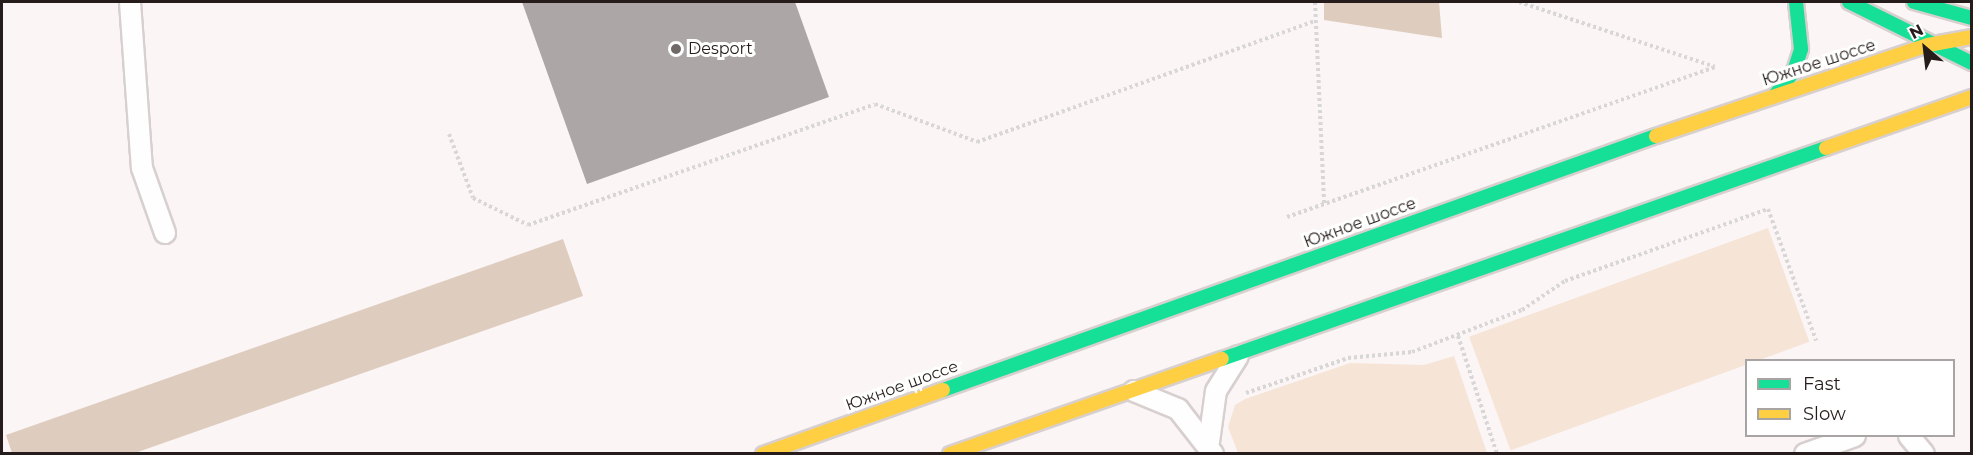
<!DOCTYPE html>
<meta charset="utf-8">
<style>
body{margin:0}
#map{position:relative;width:1973px;height:455px;overflow:hidden;background:#fbf5f5;font-family:Montserrat,sans-serif}
div>[style]{position:absolute}
[style*='--x']{left:calc(var(--x)*1px);top:calc(var(--y)*1px);width:calc(var(--w)*1px);rotate:calc(var(--a)*1deg)}
.green>*{inset:0;background:#f6e5d7;transform-origin:0 0}
.forest>*{inset:0;background:#decdbe}
.building>*{inset:0;background:#ada6a7}
.path>*{height:4px;margin-top:-2px;transform-origin:0;background:repeating-linear-gradient(90deg,#d8d6d6 0 3px,transparent 0 6px)}
.roads{filter:drop-shadow(2px 0 #d8cfcf) drop-shadow(-2px 0 #d8cfcf) drop-shadow(0 2px #d8cfcf) drop-shadow(0 -2px #d8cfcf)}
.lane>*{height:20px;margin:-10px;padding:0 10px;transform-origin:10px;border-radius:10px;background:#fefefe}
.fast>*{height:14px;margin:-7px;padding:0 7px;transform-origin:7px;border-radius:7px;background:#16e098}
.slow>*{height:14px;margin:-7px;padding:0 7px;transform-origin:7px;border-radius:7px;background:#ffcf43}
.dots>*{width:16px;height:16px;translate:-50% -50%;box-sizing:border-box;border:3px solid #fff;border-radius:50%}
span{translate:-50% -50%;white-space:nowrap;text-align:center;line-height:1.15;-webkit-text-stroke:6px #fff;paint-order:stroke}
.poi-label{font-size:16px;color:#261c1c}
.left{translate:0 -50%;text-align:left}
.street-label{font-size:16px;color:#261c1c}
.frame{position:absolute;inset:0;border:3px solid #261c1c;pointer-events:none}
.legend{position:absolute;left:1745px;top:359px;width:210px;height:78px;box-sizing:border-box;background:#fff;border:2px solid #a8a4a4;margin:0;padding:8px 10px;list-style:none;font-size:18px;color:#261c1c}
.legend li{display:flex;align-items:center;gap:12px;height:30px}
.legend b{width:30px;border:2px solid #a8a4a4}
.north{position:absolute;left:1895px;top:18px;width:60px;height:60px;-webkit-text-stroke:4px #fff;paint-order:stroke;rotate:332deg;font-size:16px;font-weight:700;line-height:24px;text-align:center;color:#261c1c}
.north::after{content:'';display:block;margin:auto;width:21px;height:27px;background:#261c1c;clip-path:polygon(50% 0,100% 100%,50% 72%,0 100%)}
</style>
<div id="map">
<div class="green">
<div style="left:1768px;top:228px;width:121px;height:318px;rotate:70deg"></div>
<div style="clip-path:polygon(1454px 356px,1487px 453px,1238px 453px,1228px 427px,1235px 405px,1245px 399px,1350px 363px,1424px 365px)"></div>
</div>
<div class="forest">
<div style="clip-path:polygon(1324px 2px,1439px 2px,1442px 38px,1324px 20px)"></div>
<div style="clip-path:polygon(563px 239px,583px 296px,135px 453px,12px 453px,6px 435px)"></div>
</div>
<div class="building">
<div style="clip-path:polygon(522px 2px,795px 2px,829px 97px,587px 184px)"></div>
</div>
<div class="path">
<div style="--x:1315;--y:2;--w:202;--a:87.4"></div>
<div style="--x:1519;--y:2;--w:206;--a:18.3"></div>
<div style="--x:449;--y:134;--w:68;--a:69.4"></div>
<div style="--x:473;--y:198;--w:61;--a:26.1"></div>
<div style="--x:528;--y:225;--w:367;--a:-19.2"></div>
<div style="--x:875;--y:104;--w:109;--a:20.4"></div>
<div style="--x:977;--y:142;--w:359;--a:-19.7"></div>
<div style="--x:1287;--y:217;--w:454;--a:-19.3"></div>
<div style="--x:1458;--y:336;--w:124;--a:71.7"></div>
<div style="--x:1246;--y:393;--w:108;--a:-18.9"></div>
<div style="--x:1348;--y:358;--w:64;--a:-5.4"></div>
<div style="--x:1412;--y:352;--w:118;--a:-20.9"></div>
<div style="--x:1522;--y:310;--w:52;--a:-34"></div>
<div style="--x:1565;--y:281;--w:215;--a:-19.5"></div>
<div style="--x:1768;--y:209;--w:140;--a:69.9"></div>
</div>
<div class="roads">
<div class="lane">
<div style="--x:130;--y:2;--w:166;--a:85.9"></div>
<div style="--x:142;--y:168;--w:69;--a:70.5"></div>
<div style="--x:1134;--y:391;--w:48;--a:22.2"></div>
<div style="--x:1178;--y:409;--w:57;--a:52.1"></div>
<div style="--x:1909;--y:436;--w:23;--a:50"></div>
<div style="--x:1209;--y:442;--w:51;--a:-82.2"></div>
<div style="--x:1216;--y:391;--w:41;--a:-57.8"></div>
<div style="--x:1805;--y:454;--w:53;--a:-19.8"></div>
</div>
<div class="fast">
<div style="--x:1849;--y:2;--w:137;--a:26.4"></div>
<div style="--x:1914;--y:2;--w:60;--a:15.4"></div>
<div style="--x:1776;--y:94;--w:29;--a:-52"></div>
<div style="--x:1794;--y:71;--w:23;--a:-72"></div>
<div style="--x:1801;--y:49;--w:47;--a:-96.1"></div>
<div style="--x:1222;--y:359;--w:640;--a:-19.26"></div>
<div style="--x:943;--y:390;--w:757;--a:-19.61"></div>
</div>
<div class="slow">
<div style="--x:1656;--y:136;--w:287;--a:-18.5"></div>
<div style="--x:1928;--y:45;--w:45;--a:-10.3"></div>
<div style="--x:1826;--y:148;--w:155;--a:-19.3"></div>
<div style="--x:763;--y:454;--w:191;--a:-19.6"></div>
<div style="--x:950;--y:454;--w:288;--a:-19.3"></div>
</div>
</div>
<div class="dots">
<div style="left:676px;top:49px;background:#716868"></div>
</div>
<div class="poi-label">
<span class="left" style="left:688px;top:49px">Desport</span>
</div>
<div class="street-label">
<span style="left:1819px;top:63px;rotate:-18deg">Южное шоссе</span>
<span style="left:1360px;top:223px;rotate:-20deg">Южное шоссе</span>
<span style="left:902px;top:386px;rotate:-20deg">Южное шоссе</span>
</div>
<div class="frame"></div>
<ul class="legend">
<li><b style="height:8px;background:#16e098"></b>Fast</li>
<li><b style="height:8px;background:#ffcf43"></b>Slow</li>
</ul>
<div class="north">N</div>
</div>
